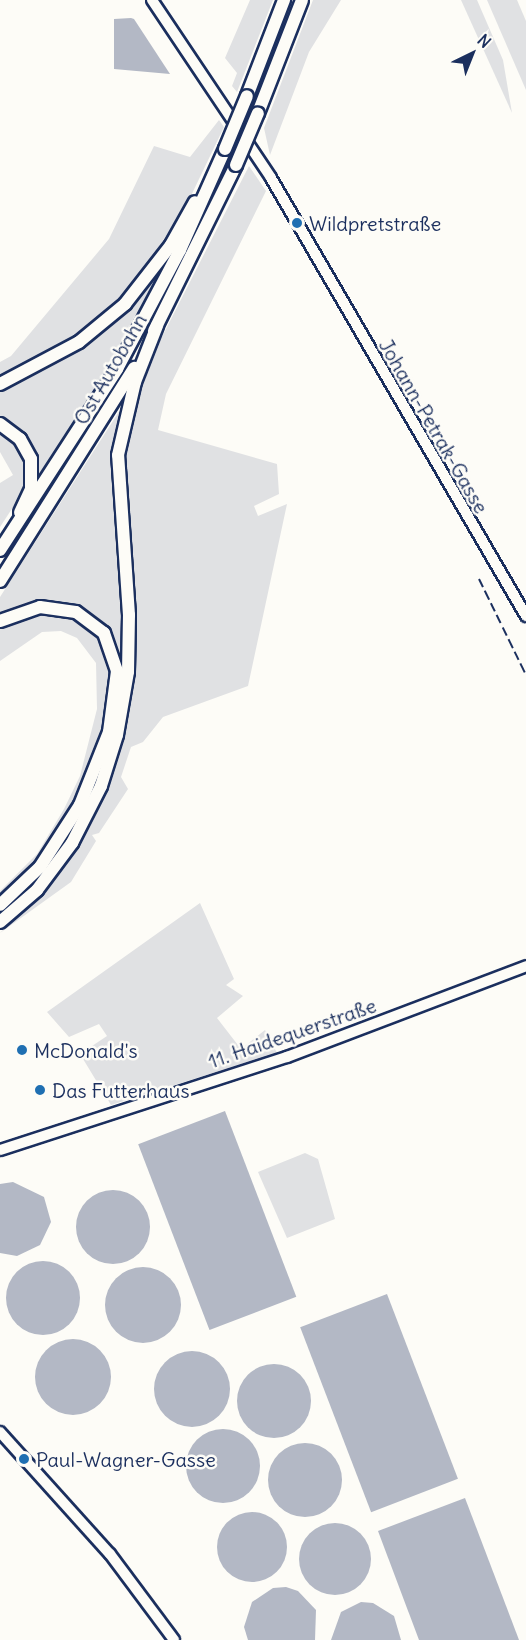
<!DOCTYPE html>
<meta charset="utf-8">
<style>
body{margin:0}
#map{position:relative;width:526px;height:1640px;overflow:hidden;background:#fdfcf7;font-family:Delius,sans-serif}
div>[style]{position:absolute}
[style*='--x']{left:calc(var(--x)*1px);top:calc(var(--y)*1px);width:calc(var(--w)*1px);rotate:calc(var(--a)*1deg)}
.green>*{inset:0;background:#e0e1e3}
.water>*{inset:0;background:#b3b8c5;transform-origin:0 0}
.round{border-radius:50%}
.roads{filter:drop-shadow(2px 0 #1b2f5e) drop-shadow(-2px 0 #1b2f5e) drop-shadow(0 2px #1b2f5e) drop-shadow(0 -2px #1b2f5e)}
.primary>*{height:10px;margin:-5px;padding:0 5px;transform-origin:5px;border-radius:5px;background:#fdfcf7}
.motorway>*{height:12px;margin:-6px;padding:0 6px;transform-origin:6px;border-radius:6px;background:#fdfcf7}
.rail>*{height:2px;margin-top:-1px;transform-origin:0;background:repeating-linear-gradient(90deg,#1b2f5e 0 9px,transparent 0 13.5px)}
.bridges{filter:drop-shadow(2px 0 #1b2f5e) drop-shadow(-2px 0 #1b2f5e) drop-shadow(0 2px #1b2f5e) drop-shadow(0 -2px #1b2f5e)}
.motorway-bridge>*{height:12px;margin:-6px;padding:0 6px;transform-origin:6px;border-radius:6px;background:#fdfcf7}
.dots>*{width:16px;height:16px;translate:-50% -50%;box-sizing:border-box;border:3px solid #fdfcf7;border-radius:50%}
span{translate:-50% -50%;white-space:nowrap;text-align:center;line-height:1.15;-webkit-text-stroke:5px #fdfcf7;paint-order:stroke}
.poi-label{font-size:20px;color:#1b2f5e}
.left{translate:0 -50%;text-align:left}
.street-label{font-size:20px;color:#1b2f5e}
.north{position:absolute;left:442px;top:24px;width:60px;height:60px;-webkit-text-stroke:4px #fdfcf7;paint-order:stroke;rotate:43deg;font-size:16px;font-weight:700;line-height:24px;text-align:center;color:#1b2f5e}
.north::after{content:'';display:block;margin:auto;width:21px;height:27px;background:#1b2f5e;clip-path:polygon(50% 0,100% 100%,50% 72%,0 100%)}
</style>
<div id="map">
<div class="green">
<div style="clip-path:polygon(250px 0,273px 0,237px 92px,232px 86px,237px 73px,225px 58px)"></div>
<div style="clip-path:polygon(291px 0,288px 18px,264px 75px,272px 54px)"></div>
<div style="clip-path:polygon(313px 0,341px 0,309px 52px,270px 155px,264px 128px)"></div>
<div style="clip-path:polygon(461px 0,477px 0,503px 60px,512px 113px)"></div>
<div style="clip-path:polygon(487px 0,517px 0,526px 21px,526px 90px)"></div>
<div style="clip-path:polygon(219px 120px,224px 127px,188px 202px,130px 291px,86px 331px,0 378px,0 362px,11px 356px,109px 239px,154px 146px,190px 157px)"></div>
<div style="clip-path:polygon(249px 166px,266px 191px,166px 394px,158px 430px,277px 464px,279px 494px,254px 506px,258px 516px,287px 504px,248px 686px,163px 717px,143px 742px,131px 747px,121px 777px,128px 789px,99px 833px,92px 835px,96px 841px,71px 882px,0 933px,47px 886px,84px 831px,128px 703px,120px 467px,142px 376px)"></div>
<div style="clip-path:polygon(159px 274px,104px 375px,37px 480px,34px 457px,0 421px,0 389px,100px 332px)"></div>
<div style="clip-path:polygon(120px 410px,114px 469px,125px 639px,115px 731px,86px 811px,47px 874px,0 918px,0 910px,82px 810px,120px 673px,112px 640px,74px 607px,34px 605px,0 616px,0 597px)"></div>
<div style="clip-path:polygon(0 432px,21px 452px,26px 474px,21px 495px,0 527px,0 483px,13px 475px,0 452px)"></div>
<div style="clip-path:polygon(45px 613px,67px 616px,96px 633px,112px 672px,109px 705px,85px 787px,45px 854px,0 901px,0 891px,37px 854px,64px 809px,80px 776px,97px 709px,96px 663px,77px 638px,61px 631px,42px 632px,0 661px,0 629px)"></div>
<div style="clip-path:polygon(200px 903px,234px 979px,226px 985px,243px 996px,217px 1018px,241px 1049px,265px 1030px,277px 1053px,111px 1105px,80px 1054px,107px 1036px,99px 1024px,69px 1037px,47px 1012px)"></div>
<div style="clip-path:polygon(305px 1153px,318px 1159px,335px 1219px,287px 1238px,258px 1172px)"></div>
</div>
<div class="water">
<div style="clip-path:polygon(131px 18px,134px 19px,170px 74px,114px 69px,114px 19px)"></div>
<div style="left:225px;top:1111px;width:199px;height:93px;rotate:69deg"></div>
<div style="clip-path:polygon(13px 1182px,44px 1197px,51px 1222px,40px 1245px,17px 1256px,0 1253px,0 1184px)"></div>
<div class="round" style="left:76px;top:1190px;width:74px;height:74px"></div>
<div class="round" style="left:6px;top:1261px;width:74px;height:74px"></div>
<div class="round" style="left:105px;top:1267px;width:76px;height:76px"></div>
<div style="left:387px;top:1294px;width:198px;height:93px;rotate:69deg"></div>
<div class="round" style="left:35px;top:1339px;width:76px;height:76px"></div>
<div class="round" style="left:154px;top:1351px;width:76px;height:76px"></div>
<div class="round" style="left:237px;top:1364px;width:74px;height:74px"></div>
<div class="round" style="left:186px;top:1429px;width:74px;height:74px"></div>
<div class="round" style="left:268px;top:1443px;width:74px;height:74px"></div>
<div style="clip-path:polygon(465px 1498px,519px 1640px,419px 1640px,378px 1531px)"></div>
<div class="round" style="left:217px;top:1512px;width:70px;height:70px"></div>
<div class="round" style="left:299px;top:1523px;width:72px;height:72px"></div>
<div style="clip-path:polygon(286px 1587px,298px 1591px,316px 1610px,315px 1640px,248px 1640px,244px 1627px,252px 1602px,273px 1588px)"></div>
<div style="clip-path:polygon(361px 1602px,373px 1603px,394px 1616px,401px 1640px,331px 1640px,341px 1612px)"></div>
</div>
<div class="roads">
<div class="primary">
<div style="--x:152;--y:0;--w:214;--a:56.2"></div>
<div style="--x:271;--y:178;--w:507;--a:59.79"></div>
<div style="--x:0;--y:1150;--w:302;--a:-18"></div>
<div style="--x:287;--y:1057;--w:256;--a:-20.8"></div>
<div style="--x:0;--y:1432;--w:164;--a:48"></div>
<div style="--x:110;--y:1554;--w:107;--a:53.3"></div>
</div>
<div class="motorway">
<div style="--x:247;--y:96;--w:103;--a:-68.9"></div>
<div style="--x:258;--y:113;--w:121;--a:-68.7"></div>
<div style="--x:154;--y:331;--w:185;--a:-63.7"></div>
<div style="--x:0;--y:384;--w:89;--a:-28"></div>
<div style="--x:79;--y:342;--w:60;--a:-39.6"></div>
<div style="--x:125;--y:304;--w:75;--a:-52.1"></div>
<div style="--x:171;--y:245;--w:49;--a:-60.8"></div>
<div style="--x:0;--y:424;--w:25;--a:37"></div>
<div style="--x:20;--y:439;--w:23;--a:61"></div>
<div style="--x:31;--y:459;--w:30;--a:90"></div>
<div style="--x:31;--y:489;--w:26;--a:115"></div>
<div style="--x:0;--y:550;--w:216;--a:-57.1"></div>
<div style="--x:117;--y:369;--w:135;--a:-62.1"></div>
<div style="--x:180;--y:250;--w:111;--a:-66"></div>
<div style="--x:0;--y:581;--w:252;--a:-57.8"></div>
<div style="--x:0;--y:621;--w:42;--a:-19.3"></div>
<div style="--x:40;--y:607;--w:36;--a:8"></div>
<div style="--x:76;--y:612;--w:35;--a:37"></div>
<div style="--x:104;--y:633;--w:40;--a:71.1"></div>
<div style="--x:117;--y:671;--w:62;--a:97.5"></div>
<div style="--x:109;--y:732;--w:79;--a:111.7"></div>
<div style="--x:80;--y:805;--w:74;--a:122.8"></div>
<div style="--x:40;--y:867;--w:55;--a:136.5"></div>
<div style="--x:0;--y:922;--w:49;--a:-40.9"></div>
<div style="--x:37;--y:890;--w:59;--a:-53.3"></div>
<div style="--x:72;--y:843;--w:64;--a:-63"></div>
<div style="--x:101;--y:786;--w:53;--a:-72.6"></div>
<div style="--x:117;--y:735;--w:64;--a:-80.1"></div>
<div style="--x:128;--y:672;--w:57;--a:-89"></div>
<div style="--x:129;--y:615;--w:160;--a:-93.9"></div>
<div style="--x:118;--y:455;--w:75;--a:-76.9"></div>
<div style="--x:135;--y:382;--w:60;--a:-68.6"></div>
</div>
</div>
<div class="rail">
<div style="--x:479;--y:579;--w:107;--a:63.9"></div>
</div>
<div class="bridges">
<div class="motorway-bridge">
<div style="--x:225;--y:149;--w:57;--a:-67.5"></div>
<div style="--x:236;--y:165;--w:56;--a:-67.1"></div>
</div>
</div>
<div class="dots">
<div style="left:297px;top:223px;background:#1f6fb2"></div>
<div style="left:22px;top:1050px;background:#1f6fb2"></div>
<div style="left:40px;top:1090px;background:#1f6fb2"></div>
<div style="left:24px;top:1459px;background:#1f6fb2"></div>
</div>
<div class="poi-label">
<span class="left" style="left:309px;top:223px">Wildpretstraße</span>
<span class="left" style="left:34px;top:1050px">McDonald's</span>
<span class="left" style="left:52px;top:1090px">Das Futterhaus</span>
<span class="left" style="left:36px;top:1459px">Paul-Wagner-Gasse</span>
</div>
<div class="street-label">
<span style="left:110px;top:369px;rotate:-60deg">Ost Autobahn</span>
<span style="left:434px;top:426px;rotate:60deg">Johann-Petrak-Gasse</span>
<span style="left:292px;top:1033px;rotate:-19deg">11. Haidequerstraße</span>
</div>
<div class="north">N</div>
</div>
